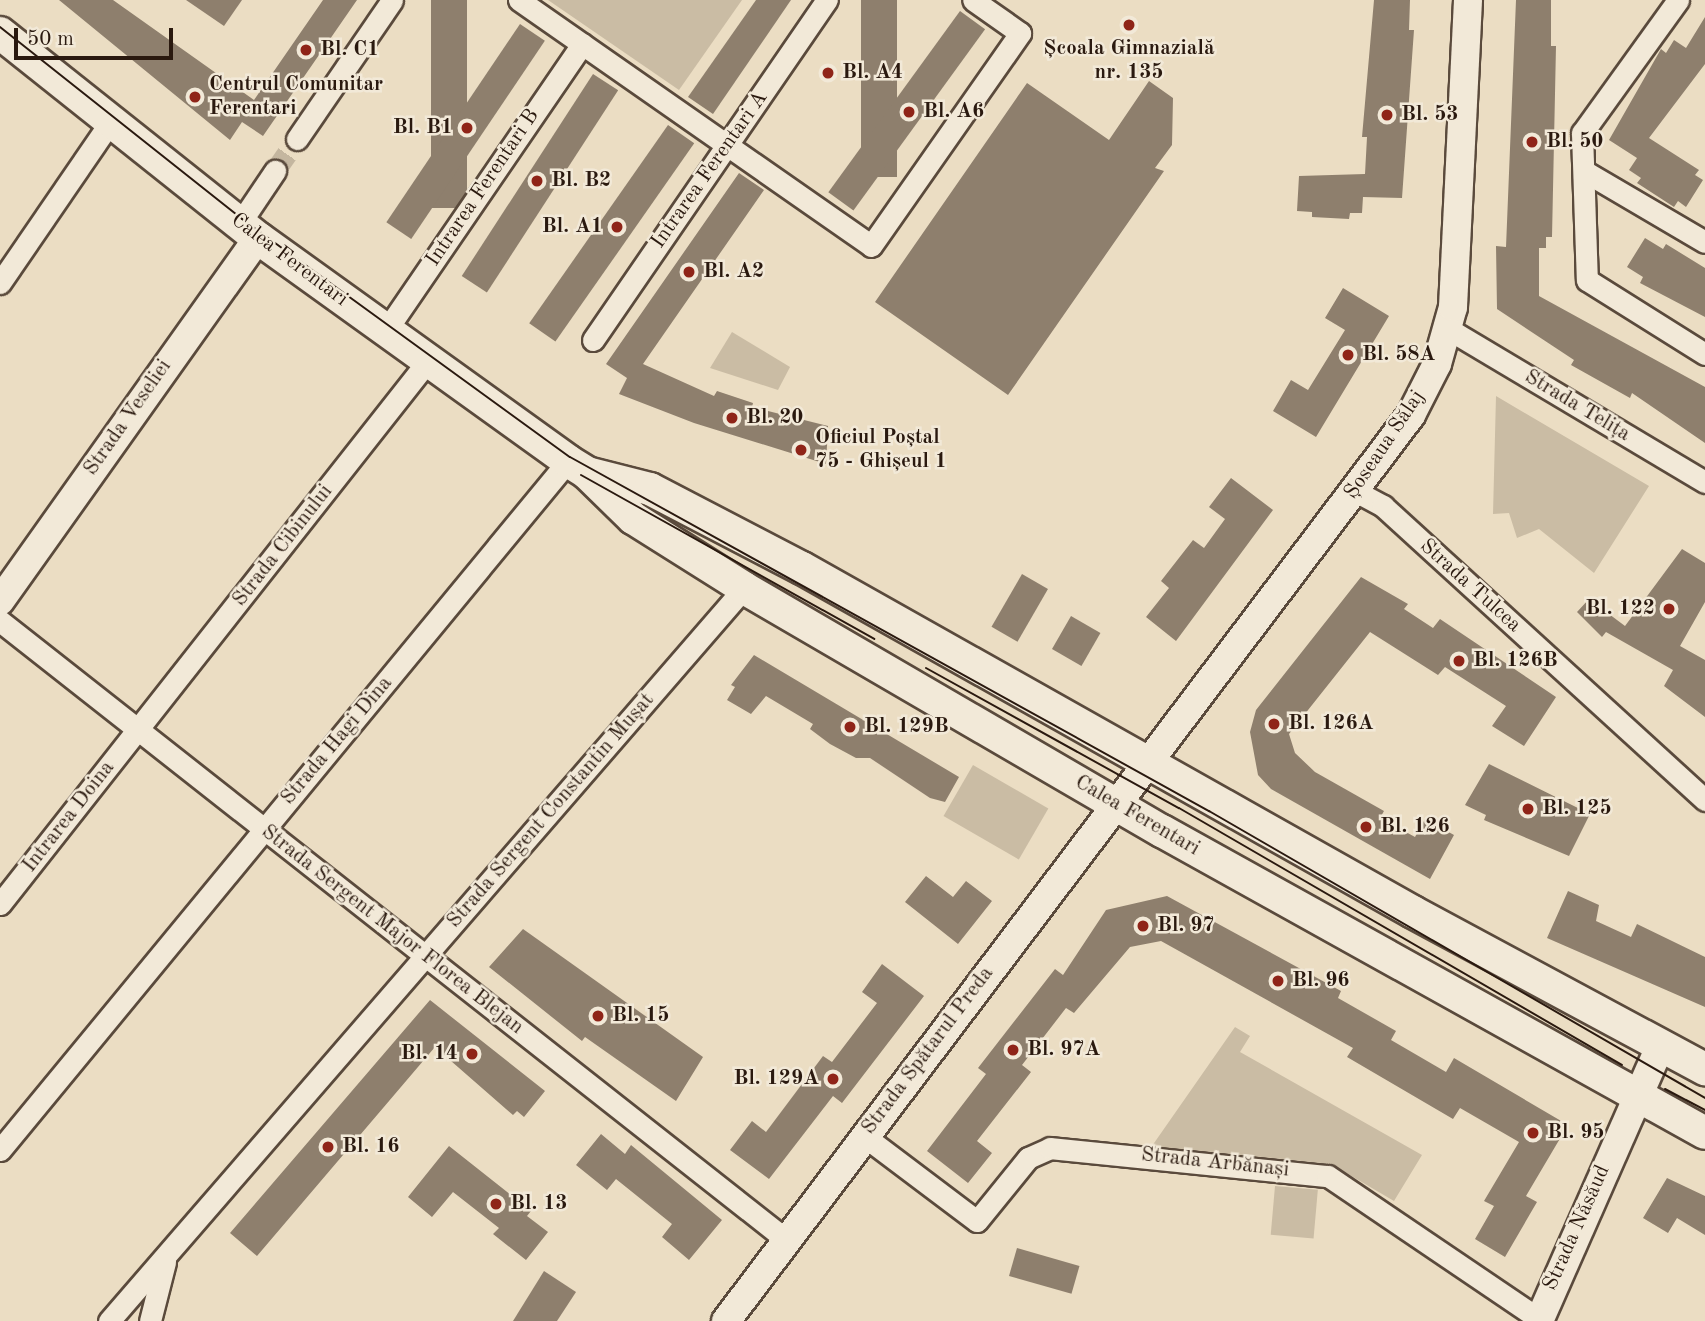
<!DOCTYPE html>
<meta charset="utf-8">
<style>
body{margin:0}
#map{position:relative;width:1705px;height:1321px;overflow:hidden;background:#ebddc3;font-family:"Old Standard TT",serif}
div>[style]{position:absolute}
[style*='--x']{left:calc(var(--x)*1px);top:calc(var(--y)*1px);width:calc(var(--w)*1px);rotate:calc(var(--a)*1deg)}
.green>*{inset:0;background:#cabca4;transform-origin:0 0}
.building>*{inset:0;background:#8e7f6d;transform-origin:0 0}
.minor-tunnel>*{height:21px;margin-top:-10.5px;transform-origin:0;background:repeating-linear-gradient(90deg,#c4b69f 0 21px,transparent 0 31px)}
.roads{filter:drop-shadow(2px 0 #5a4a3c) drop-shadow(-2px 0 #5a4a3c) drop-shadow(0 2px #5a4a3c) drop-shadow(0 -2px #5a4a3c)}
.minor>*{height:21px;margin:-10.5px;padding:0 10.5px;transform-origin:10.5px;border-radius:10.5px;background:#f2e9d8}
.tertiary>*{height:28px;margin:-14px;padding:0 14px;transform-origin:14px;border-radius:14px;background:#f2e9d8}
.secondary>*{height:32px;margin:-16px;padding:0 16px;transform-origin:16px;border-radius:16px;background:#f2e9d8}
.tram>*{height:2px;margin:-1px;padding:0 1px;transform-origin:1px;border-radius:1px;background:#2a190f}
.dots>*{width:19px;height:19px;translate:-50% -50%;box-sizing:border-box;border:4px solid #f2e9d8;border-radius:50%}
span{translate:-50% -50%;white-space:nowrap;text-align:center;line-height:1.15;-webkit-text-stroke:5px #f2e9d8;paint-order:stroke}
.poi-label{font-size:21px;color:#2a190f;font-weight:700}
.left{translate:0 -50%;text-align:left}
.right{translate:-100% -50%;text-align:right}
.street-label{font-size:21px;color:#2a190f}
.scale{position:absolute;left:14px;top:28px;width:159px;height:32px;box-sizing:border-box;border:4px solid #2a190f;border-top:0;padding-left:9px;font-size:21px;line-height:24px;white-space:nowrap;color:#2a190f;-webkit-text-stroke:5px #f2e9d8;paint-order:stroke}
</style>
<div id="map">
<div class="green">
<div style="clip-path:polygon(548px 0,742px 0,679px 90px)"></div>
<div style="clip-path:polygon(732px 332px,790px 367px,778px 390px,710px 368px)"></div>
<div style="clip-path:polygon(1496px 396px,1649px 486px,1594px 573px,1539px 529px,1517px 538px,1509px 513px,1493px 514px)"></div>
<div style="left:973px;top:765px;width:87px;height:59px;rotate:30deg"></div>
<div style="clip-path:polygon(1235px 1027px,1250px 1036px,1240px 1052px,1422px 1155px,1394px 1201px,1331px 1164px,1152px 1146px)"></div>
<div style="left:1275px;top:1186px;width:43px;height:49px;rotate:5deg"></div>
</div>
<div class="building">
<div style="clip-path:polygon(59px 0,113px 0,254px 100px,323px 0,357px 0,263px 136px,242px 122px,230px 140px)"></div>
<div style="clip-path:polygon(186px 0,242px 0,224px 26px)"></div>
<div style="left:431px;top:0;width:36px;height:208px"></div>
<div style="clip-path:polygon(756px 0,791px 0,713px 114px,688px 97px)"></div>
<div style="left:861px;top:0;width:36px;height:177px"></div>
<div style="clip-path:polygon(1374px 0,1410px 0,1409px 30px,1414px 30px,1402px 198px,1363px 197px,1362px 213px,1350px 213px,1349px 219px,1312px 217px,1312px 212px,1297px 211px,1299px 176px,1365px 174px,1367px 137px,1362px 137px)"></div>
<div style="clip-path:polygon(1516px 0,1551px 0,1551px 46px,1556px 46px,1552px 237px,1546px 237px,1546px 248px,1539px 248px,1539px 296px,1705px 387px,1705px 443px,1632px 393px,1630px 398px,1571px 365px,1574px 360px,1497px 309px,1496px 246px,1506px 247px)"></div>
<div style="left:960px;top:11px;width:31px;height:224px;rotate:36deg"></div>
<div style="clip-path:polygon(1705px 17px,1705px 64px,1649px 138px,1699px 170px,1695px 175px,1703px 180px,1686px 207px,1678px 201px,1674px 207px,1637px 183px,1641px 178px,1629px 170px,1637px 158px,1609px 140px,1661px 49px,1666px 53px,1674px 40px,1686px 48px)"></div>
<div style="left:520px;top:24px;width:30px;height:239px;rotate:34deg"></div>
<div style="left:593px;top:74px;width:30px;height:241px;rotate:33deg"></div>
<div style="clip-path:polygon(1149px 81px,1173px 98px,1172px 145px,1155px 168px,1164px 171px,1008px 395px,875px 302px,1027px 83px,1109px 140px)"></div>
<div style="left:668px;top:125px;width:32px;height:242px;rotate:35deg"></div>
<div style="clip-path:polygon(739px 173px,764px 190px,643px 364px,714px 396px,717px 391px,753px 403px,752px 407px,828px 426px,826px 464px,694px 423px,619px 394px,627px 378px,606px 364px)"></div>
<div style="clip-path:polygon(1645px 238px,1663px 249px,1666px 244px,1705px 268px,1705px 317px,1640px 283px,1643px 277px,1627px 267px)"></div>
<div style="clip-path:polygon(1343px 288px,1389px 316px,1316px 437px,1273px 411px,1291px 380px,1308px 390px,1345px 330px,1325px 318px)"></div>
<div style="clip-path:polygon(1231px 478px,1273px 510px,1176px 641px,1146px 617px,1169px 588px,1161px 581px,1193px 540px,1204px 548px,1225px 519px,1209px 507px)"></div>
<div style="clip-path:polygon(1682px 549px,1705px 563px,1705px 602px,1680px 646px,1705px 660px,1705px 717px,1664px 686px,1673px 670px,1606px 632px,1602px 637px,1577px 612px,1589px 599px,1625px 626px)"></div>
<div style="left:1022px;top:574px;width:30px;height:61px;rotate:30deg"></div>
<div style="clip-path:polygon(1361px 577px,1408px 604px,1404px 609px,1433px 628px,1440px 619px,1556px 697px,1524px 746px,1492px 726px,1506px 706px,1445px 667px,1438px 675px,1370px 632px,1289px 734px,1295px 753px,1315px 772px,1384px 811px,1380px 818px,1415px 837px,1425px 819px,1454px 835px,1430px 879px,1271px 789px,1258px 775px,1250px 732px,1256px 710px)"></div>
<div style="left:1071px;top:616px;width:34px;height:38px;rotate:30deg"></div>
<div style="clip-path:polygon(754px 655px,959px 777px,945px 802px,930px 798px,870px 758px,856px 758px,830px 744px,810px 729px,813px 724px,766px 696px,751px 714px,727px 700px,735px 687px,731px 685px)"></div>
<div style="clip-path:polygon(1489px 764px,1590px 814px,1569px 856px,1484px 820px,1486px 815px,1465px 805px)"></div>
<div style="clip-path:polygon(926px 876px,953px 897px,966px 881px,992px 901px,958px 944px,905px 902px)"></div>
<div style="clip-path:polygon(1568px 891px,1599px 905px,1596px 921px,1631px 937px,1637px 924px,1705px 957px,1705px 1007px,1547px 938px)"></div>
<div style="clip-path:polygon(1167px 896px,1341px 991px,1338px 998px,1396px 1031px,1391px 1040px,1446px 1072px,1454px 1058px,1568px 1125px,1526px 1196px,1537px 1202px,1505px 1257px,1475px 1239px,1494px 1206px,1484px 1201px,1519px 1142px,1460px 1108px,1453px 1119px,1347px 1057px,1353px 1048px,1161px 941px,1130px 947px,1074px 1013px,1066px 1008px,1022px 1065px,1031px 1072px,977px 1141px,992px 1153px,968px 1183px,927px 1151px,986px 1074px,978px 1068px,1055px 969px,1063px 975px,1106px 910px)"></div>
<div style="clip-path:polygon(523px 929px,703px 1057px,676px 1101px,585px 1037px,582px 1041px,489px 967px)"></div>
<div style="clip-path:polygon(882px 964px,924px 996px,842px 1103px,833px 1096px,769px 1179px,730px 1150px,752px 1121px,766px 1132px,823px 1056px,832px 1062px,877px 1003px,862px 992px)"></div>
<div style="clip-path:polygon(430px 1000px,545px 1091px,524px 1117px,517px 1111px,513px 1115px,435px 1047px,257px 1256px,230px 1233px)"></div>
<div style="clip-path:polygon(601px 1134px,625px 1154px,631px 1145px,722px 1220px,689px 1260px,662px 1237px,672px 1224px,616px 1179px,607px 1190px,576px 1165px)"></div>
<div style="clip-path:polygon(449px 1146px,531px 1211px,527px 1216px,548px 1232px,526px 1260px,493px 1234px,499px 1228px,453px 1192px,432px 1217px,408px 1197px)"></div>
<div style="clip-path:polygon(1667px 1178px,1705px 1196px,1705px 1235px,1677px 1218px,1668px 1233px,1643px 1218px)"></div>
<div style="left:1017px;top:1248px;width:65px;height:29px;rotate:16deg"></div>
<div style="clip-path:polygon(544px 1271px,576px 1292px,557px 1321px,513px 1321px)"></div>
</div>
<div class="minor-tunnel">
<div style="--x:275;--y:171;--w:39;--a:-55"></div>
</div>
<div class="roads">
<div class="minor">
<div style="--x:519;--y:0;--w:429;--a:34.9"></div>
<div style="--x:871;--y:246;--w:260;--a:-55"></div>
<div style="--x:1020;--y:33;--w:57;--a:-144.9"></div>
<div style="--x:1678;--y:0;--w:164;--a:125.8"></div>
<div style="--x:1582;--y:133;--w:147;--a:88.1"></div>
<div style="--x:1587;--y:280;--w:139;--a:32.1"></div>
<div style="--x:297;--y:139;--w:168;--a:-55.6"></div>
<div style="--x:1584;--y:171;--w:140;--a:30.4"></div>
<div style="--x:240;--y:223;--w:63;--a:-56.1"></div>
<div style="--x:0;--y:283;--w:196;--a:-55.6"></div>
<div style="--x:1450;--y:330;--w:297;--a:30.8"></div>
<div style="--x:385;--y:332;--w:349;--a:-55.6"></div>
<div style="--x:593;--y:340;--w:413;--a:-55.5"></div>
<div style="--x:1355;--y:491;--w:32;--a:28"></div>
<div style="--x:1383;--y:506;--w:436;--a:42.4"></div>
<div style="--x:0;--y:621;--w:998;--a:38.2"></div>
<div style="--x:0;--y:904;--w:690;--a:-51.77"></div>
<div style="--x:864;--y:1136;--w:141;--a:37"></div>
<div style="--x:977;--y:1221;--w:81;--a:-51"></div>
<div style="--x:1028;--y:1158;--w:24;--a:-24"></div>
<div style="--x:1050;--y:1148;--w:279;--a:5.8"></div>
<div style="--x:1328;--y:1176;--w:255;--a:34.1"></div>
<div style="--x:0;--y:1150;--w:893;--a:-50.5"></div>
<div style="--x:109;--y:1321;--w:970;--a:-49.1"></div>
<div style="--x:150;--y:1321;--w:61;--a:-75.7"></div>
</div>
<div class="tertiary">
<div style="--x:0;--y:601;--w:445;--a:-54.6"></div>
<div style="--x:726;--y:1321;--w:1136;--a:-52.91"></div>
<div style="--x:1411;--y:415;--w:57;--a:-63"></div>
<div style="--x:1437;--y:364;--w:59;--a:-74.3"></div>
<div style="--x:1453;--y:307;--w:307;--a:-87.2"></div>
<div style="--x:1539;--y:1321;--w:300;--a:-66.2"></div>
</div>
<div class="secondary">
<div style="--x:0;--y:33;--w:330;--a:38.5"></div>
<div style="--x:258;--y:238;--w:382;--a:35.7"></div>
<div style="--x:568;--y:461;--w:22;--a:32"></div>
<div style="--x:587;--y:473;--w:65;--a:14.3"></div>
<div style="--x:650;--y:489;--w:171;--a:27.5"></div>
<div style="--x:802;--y:568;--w:701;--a:29.38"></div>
<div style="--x:1413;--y:912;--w:332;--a:28.3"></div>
<div style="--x:588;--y:474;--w:63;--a:44.4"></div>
<div style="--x:633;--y:518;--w:131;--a:32.2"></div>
<div style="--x:744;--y:588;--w:484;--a:30.2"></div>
<div style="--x:1162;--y:831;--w:621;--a:29.08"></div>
</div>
</div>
<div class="tram">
<div style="--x:0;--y:27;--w:309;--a:38.4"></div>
<div style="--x:242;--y:219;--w:405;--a:36"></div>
<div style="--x:570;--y:457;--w:731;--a:28.99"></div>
<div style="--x:1209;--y:811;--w:573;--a:30.05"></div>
<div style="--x:581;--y:475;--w:336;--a:29.2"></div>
<div style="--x:926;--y:668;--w:289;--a:29"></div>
<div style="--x:1179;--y:808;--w:512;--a:30.12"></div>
<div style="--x:1665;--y:1089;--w:45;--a:27.7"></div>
</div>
<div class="dots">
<div style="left:1129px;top:25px;background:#8f2418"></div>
<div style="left:306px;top:50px;background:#8f2418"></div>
<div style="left:828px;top:73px;background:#8f2418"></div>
<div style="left:195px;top:97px;background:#8f2418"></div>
<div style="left:909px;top:112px;background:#8f2418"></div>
<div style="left:1387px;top:115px;background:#8f2418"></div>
<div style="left:467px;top:128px;background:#8f2418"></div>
<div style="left:1532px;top:142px;background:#8f2418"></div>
<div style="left:537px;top:181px;background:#8f2418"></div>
<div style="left:617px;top:227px;background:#8f2418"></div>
<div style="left:689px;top:272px;background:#8f2418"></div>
<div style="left:1348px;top:355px;background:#8f2418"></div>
<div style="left:732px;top:418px;background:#8f2418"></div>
<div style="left:801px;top:450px;background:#8f2418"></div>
<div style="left:1669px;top:609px;background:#8f2418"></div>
<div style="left:1459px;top:661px;background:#8f2418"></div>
<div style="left:1274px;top:724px;background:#8f2418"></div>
<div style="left:850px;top:727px;background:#8f2418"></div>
<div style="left:1528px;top:809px;background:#8f2418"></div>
<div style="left:1366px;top:827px;background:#8f2418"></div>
<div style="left:1143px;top:926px;background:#8f2418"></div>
<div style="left:1278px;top:981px;background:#8f2418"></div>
<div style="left:598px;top:1016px;background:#8f2418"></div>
<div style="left:1013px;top:1050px;background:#8f2418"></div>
<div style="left:472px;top:1054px;background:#8f2418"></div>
<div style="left:833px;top:1079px;background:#8f2418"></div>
<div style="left:1533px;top:1133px;background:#8f2418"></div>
<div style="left:328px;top:1147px;background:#8f2418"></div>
<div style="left:496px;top:1204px;background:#8f2418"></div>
</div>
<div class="poi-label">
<span style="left:1129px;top:61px">Școala Gimnazială<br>nr. 135</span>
<span class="left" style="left:320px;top:50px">Bl. C1</span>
<span class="left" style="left:842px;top:73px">Bl. A4</span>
<span class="left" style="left:209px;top:97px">Centrul Comunitar<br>Ferentari</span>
<span class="left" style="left:923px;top:112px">Bl. A6</span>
<span class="left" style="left:1401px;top:115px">Bl. 53</span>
<span class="right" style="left:453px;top:128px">Bl. B1</span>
<span class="left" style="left:1546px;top:142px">Bl. 50</span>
<span class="left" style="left:551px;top:181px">Bl. B2</span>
<span class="right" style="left:603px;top:227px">Bl. A1</span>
<span class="left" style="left:703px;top:272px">Bl. A2</span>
<span class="left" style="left:1362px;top:355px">Bl. 58A</span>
<span class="left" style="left:746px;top:418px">Bl. 20</span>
<span class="left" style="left:815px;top:450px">Oficiul Poștal<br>75 - Ghișeul 1</span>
<span class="right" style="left:1655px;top:609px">Bl. 122</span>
<span class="left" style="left:1473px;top:661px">Bl. 126B</span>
<span class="left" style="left:1288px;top:724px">Bl. 126A</span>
<span class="left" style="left:864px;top:727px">Bl. 129B</span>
<span class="left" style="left:1542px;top:809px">Bl. 125</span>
<span class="left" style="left:1380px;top:827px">Bl. 126</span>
<span class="left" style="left:1157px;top:926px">Bl. 97</span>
<span class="left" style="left:1292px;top:981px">Bl. 96</span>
<span class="left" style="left:612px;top:1016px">Bl. 15</span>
<span class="left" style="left:1027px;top:1050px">Bl. 97A</span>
<span class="right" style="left:458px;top:1054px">Bl. 14</span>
<span class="right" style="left:819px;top:1079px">Bl. 129A</span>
<span class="left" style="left:1547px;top:1133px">Bl. 95</span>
<span class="left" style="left:342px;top:1147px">Bl. 16</span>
<span class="left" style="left:510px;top:1204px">Bl. 13</span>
</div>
<div class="street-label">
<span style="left:710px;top:170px;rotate:-55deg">Intrarea Ferentari A</span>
<span style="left:483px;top:188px;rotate:-56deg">Intrarea Ferentari B</span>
<span style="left:289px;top:260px;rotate:37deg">Calea Ferentari</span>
<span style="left:1577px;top:406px;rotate:31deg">Strada Telița</span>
<span style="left:128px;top:418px;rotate:-55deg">Strada Veseliei</span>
<span style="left:1385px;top:445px;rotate:-56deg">Șoseaua Sălaj</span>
<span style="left:283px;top:546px;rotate:-52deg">Strada Cibinului</span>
<span style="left:1470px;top:586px;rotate:42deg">Strada Tulcea</span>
<span style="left:337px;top:741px;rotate:-50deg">Strada Hagi Dina</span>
<span style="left:551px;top:811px;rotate:-49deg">Strada Sergent Constantin Mușat</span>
<span style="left:1137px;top:816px;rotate:30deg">Calea Ferentari</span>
<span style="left:69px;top:817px;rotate:-52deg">Intrarea Doina</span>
<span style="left:392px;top:930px;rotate:38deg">Strada Sergent Major Florea Blejan</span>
<span style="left:928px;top:1051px;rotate:-53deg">Strada Spătarul Preda</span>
<span style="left:1215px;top:1163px;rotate:6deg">Strada Arbănași</span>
<span style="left:1577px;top:1228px;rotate:-66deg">Strada Năsăud</span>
</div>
<div class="scale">50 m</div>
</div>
